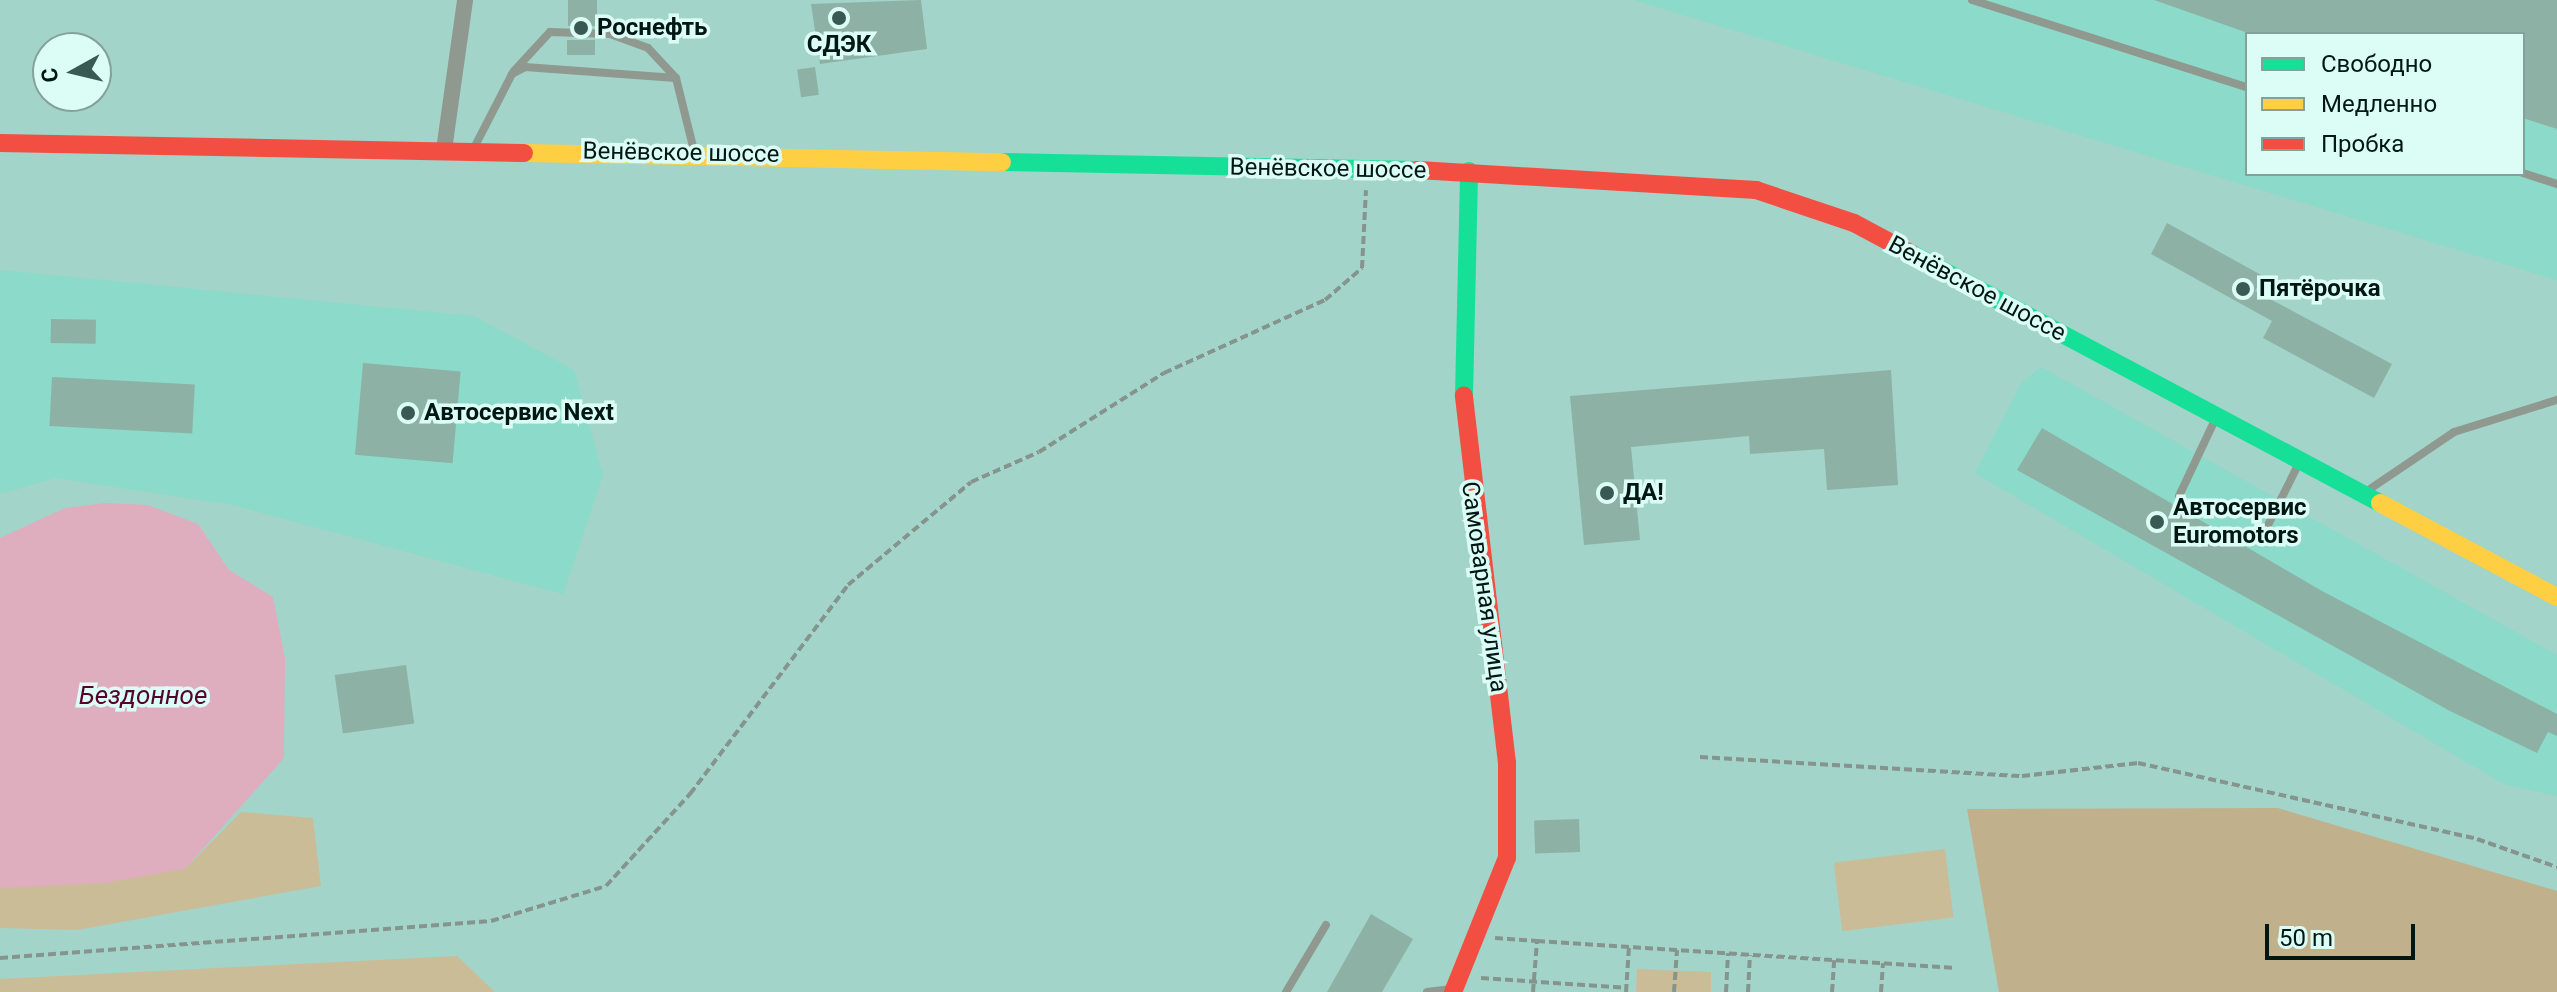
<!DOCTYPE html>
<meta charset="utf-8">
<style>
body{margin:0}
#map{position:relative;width:2557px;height:992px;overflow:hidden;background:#a2d4c9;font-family:Roboto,sans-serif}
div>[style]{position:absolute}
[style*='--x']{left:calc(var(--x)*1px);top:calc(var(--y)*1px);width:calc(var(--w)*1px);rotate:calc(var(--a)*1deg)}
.built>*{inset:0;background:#8bdaca}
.green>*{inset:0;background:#cbbc98;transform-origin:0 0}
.forest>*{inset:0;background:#c0b18c}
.water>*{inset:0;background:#deaebe}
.building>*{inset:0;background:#8db1a5;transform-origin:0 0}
.path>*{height:4px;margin-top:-2px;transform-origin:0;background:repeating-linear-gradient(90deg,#85958e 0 8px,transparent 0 12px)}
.lane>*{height:8px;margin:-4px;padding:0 4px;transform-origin:4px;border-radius:4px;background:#909990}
.street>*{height:16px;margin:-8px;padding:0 8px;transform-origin:8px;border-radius:8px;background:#909990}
.fast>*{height:18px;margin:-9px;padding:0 9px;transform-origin:9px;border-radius:9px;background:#16e098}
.slow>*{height:18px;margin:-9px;padding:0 9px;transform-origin:9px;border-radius:9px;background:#ffcf43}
.jam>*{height:18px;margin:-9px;padding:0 9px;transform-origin:9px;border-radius:9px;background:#f24e42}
.dots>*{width:22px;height:22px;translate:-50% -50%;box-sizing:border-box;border:4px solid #dcfdf6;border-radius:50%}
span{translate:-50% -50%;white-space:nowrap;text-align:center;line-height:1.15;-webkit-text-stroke:7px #dcfdf6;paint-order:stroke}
.poi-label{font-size:24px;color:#001713;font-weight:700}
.left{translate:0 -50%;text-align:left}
.street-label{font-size:24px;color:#001713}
.water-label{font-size:26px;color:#54042a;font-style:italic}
.legend{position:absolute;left:2245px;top:32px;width:280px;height:144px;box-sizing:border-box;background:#dcfdf6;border:2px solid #84a19b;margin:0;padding:10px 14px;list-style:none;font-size:24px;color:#001713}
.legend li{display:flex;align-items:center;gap:16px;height:40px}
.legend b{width:40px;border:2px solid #84a19b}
.north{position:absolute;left:32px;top:32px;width:80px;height:80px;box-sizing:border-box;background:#dcfdf6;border:2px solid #84a19b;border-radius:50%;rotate:262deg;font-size:22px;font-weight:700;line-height:32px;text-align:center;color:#001713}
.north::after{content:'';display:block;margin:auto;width:28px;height:36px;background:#395953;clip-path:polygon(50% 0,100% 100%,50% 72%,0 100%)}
.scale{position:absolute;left:2265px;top:924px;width:150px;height:36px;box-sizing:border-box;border:4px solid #001713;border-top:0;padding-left:10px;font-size:24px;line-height:28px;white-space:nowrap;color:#001713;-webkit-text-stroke:6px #dcfdf6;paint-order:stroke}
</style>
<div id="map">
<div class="built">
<div style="clip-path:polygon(evenodd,1634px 0,2557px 0,2557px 280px,1634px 0,2247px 34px,2523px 34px,2523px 174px,2247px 174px,2247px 34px)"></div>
<div style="clip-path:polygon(0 270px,474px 316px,574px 370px,603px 475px,563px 594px,233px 505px,55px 478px,0 494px)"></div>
<div style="clip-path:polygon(2041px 367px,2557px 655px,2557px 796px,2504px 784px,1975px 473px,2022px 382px)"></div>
</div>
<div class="green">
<div style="clip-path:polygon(241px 812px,313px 818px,321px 886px,77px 930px,0 928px,0 888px,185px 869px)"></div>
<div style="left:1945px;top:849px;width:69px;height:112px;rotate:83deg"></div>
<div style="clip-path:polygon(457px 956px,495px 992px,0 992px,0 979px)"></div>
<div style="clip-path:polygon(1637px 969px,1711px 972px,1711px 992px,1636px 992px)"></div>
</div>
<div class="forest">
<div style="clip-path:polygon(2278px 808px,2557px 891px,2557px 992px,1999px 992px,1967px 809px)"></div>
</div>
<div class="water">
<div style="clip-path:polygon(105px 503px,148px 505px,198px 524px,229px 570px,273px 597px,285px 659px,284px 758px,185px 869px,104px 883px,0 888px,0 538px,65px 508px)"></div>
</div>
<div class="building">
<div style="left:568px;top:0;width:29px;height:26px"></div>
<div style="clip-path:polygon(921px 0,927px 49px,820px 64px,811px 4px)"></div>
<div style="clip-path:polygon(2154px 0,2557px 0,2557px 129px,2523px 118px,2523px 34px,2251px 34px)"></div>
<div style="left:567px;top:40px;width:28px;height:15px"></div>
<div style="left:815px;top:67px;width:28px;height:18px;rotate:82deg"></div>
<div style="clip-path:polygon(2167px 223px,2263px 276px,2255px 291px,2392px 364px,2374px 398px,2263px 338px,2272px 321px,2151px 254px)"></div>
<div style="left:51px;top:319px;width:45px;height:24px;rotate:1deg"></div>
<div style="left:363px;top:363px;width:98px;height:92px;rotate:5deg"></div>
<div style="clip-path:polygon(1891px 370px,1898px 485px,1827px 490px,1824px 449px,1750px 454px,1749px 436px,1631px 447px,1640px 540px,1584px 545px,1570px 396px)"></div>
<div style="left:52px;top:377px;width:143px;height:49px;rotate:3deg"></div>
<div style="clip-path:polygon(2042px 428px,2322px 591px,2557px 714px,2557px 736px,2548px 732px,2537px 753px,2450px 711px,2017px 470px)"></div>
<div style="left:406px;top:665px;width:59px;height:72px;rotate:82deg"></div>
<div style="left:1579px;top:819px;width:33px;height:45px;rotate:88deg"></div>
<div style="clip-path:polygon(1371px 914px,1413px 939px,1382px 992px,1327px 992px)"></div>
</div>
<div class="path">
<div style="--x:1700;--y:757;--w:323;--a:3.4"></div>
<div style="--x:2022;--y:776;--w:117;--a:-6.4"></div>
<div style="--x:2138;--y:763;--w:347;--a:12.6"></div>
<div style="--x:2477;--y:839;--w:85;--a:19.3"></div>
<div style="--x:1495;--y:938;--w:42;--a:4.1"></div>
<div style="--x:0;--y:958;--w:492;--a:-4.3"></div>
<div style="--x:491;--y:921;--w:120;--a:-16.9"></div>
<div style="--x:606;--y:886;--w:125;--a:-47.6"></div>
<div style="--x:690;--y:794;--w:262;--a:-52.9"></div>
<div style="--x:848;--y:585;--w:160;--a:-39.9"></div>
<div style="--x:971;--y:482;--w:74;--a:-23.8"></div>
<div style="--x:1039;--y:452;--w:148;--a:-32.3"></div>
<div style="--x:1164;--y:373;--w:177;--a:-24.4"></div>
<div style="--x:1325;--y:300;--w:49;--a:-40.9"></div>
<div style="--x:1362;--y:268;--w:78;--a:-87.1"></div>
<div style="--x:1481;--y:978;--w:145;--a:3.9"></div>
<div style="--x:1533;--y:992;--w:51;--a:-85.5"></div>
<div style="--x:1537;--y:941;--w:416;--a:3.7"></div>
<div style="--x:1626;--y:992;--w:45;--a:-86.2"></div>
<div style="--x:1674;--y:992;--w:42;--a:-85.9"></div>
<div style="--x:1726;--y:992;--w:39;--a:-87"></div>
<div style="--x:1748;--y:992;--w:37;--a:-87"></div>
<div style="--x:1832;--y:992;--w:32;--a:-86"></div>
<div style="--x:1881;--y:992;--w:29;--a:-86"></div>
</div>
<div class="lane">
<div style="--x:1972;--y:0;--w:288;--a:17.6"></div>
<div style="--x:514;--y:71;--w:53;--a:-47.3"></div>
<div style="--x:550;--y:32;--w:60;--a:1.9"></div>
<div style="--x:610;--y:34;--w:40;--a:20.2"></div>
<div style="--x:648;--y:48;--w:41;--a:47"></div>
<div style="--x:475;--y:146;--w:81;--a:-62.8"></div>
<div style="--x:512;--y:74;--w:15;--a:-28"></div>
<div style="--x:525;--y:67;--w:151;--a:4.2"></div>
<div style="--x:676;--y:78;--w:75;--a:76.1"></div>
<div style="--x:2523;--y:173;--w:36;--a:18"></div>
<div style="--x:2367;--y:491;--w:105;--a:-34.1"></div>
<div style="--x:2454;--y:432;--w:108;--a:-17.3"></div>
<div style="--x:2179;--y:496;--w:84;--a:-64.7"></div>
<div style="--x:2267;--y:527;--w:69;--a:-63.4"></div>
<div style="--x:1286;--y:992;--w:78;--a:-59.2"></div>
<div style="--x:1427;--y:992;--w:23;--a:-7"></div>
</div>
<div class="street">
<div style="--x:444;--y:150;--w:151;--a:-82"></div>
</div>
<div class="fast">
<div style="--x:1002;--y:162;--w:416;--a:1.1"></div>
<div style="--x:1910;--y:253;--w:532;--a:28.01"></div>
<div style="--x:1464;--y:396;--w:225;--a:-88.7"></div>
</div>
<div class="slow">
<div style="--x:524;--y:153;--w:478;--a:1.1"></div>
<div style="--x:2380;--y:503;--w:200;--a:28"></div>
</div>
<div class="jam">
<div style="--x:0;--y:143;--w:524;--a:1.09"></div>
<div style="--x:1418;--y:170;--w:339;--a:3.4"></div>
<div style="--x:1756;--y:190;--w:103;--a:18.6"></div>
<div style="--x:1854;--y:223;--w:64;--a:28.2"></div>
<div style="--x:1453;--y:992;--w:144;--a:-68.1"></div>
<div style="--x:1507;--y:858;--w:95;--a:-90"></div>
<div style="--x:1507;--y:763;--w:370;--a:-96.7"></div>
</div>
<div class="dots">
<div style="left:839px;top:18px;background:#395953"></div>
<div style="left:581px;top:28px;background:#395953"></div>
<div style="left:2243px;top:289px;background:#395953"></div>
<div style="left:408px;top:413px;background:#395953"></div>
<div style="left:1607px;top:493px;background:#395953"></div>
<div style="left:2157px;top:522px;background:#395953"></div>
</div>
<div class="poi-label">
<span class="left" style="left:597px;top:28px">Роснефть</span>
<span style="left:839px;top:45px">СДЭК</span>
<span class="left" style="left:2259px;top:289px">Пятёрочка</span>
<span class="left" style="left:424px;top:413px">Автосервис Next</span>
<span class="left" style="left:1623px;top:493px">ДА!</span>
<span class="left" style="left:2173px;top:522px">Автосервис<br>Euromotors</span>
</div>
<div class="street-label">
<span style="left:681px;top:153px;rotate:1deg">Венёвское шоссе</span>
<span style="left:1328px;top:169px;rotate:1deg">Венёвское шоссе</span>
<span style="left:1977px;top:289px;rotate:28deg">Венёвское шоссе</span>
<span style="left:1484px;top:587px;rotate:82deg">Самоварная улица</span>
</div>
<div class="water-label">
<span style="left:143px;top:696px">Бездонное</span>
</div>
<ul class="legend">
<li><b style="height:10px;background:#16e098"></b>Свободно</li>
<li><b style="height:10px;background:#ffcf43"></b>Медленно</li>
<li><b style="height:10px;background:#f24e42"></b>Пробка</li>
</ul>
<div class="north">С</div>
<div class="scale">50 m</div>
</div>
